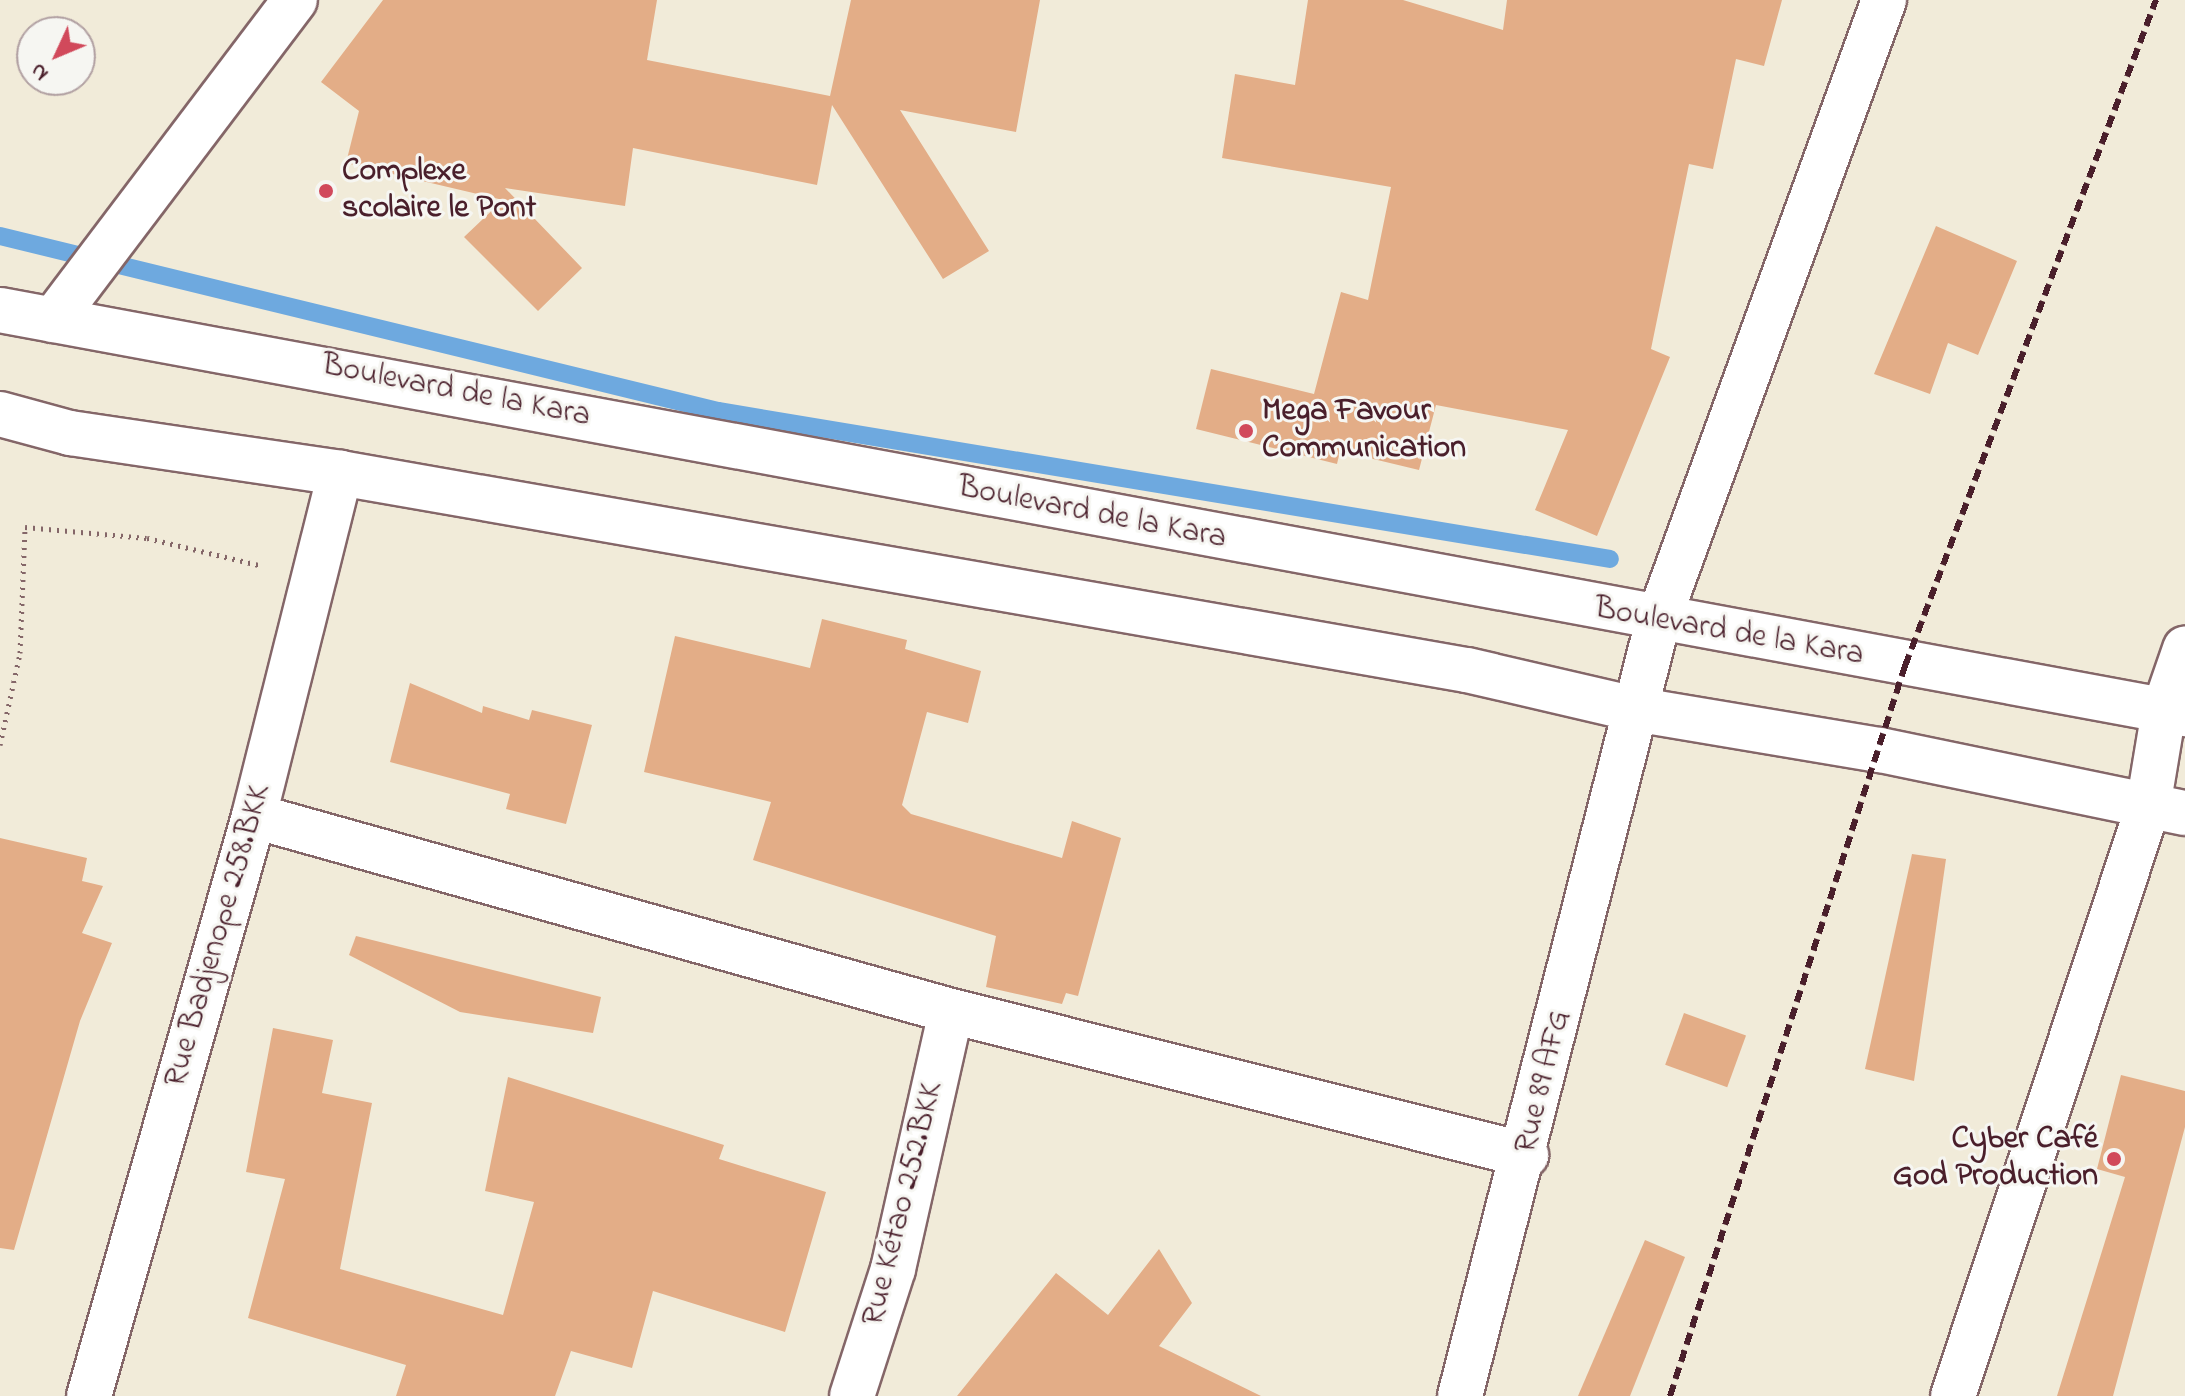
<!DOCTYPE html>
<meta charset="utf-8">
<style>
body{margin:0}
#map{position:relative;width:2185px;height:1396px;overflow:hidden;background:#f1ebd9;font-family:"Indie Flower",sans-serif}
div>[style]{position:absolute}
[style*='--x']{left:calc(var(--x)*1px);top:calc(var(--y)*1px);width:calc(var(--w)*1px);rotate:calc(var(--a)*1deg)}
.stream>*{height:18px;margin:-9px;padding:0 9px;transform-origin:9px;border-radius:9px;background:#6ea9df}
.building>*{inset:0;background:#e3ad87;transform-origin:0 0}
.path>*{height:5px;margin-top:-2.5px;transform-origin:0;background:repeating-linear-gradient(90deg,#846668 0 2px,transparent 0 8px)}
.roads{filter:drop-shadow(2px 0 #846668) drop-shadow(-2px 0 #846668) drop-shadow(0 2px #846668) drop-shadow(0 -2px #846668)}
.minor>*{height:44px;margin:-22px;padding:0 22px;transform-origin:22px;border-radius:22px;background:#fff}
.tertiary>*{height:44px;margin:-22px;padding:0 22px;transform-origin:22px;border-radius:22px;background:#fff}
.secondary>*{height:44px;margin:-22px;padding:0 22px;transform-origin:22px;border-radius:22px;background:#fff}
.rail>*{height:6px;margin-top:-3px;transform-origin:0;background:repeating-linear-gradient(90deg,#4a1f2b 0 12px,transparent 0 18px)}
.dots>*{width:22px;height:22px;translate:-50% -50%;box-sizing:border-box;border:4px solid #f6f6f2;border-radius:50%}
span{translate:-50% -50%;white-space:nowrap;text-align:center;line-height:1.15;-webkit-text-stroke:6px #f6f6f2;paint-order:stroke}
.poi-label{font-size:32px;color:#4a1f2b;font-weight:700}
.left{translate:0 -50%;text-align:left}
.right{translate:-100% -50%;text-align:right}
.street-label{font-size:32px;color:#4a1f2b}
.north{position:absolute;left:16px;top:16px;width:80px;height:80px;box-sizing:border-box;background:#f6f6f2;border:2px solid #b1a0a2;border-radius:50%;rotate:226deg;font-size:22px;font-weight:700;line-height:32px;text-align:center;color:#4a1f2b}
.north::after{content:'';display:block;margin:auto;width:28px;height:36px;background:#d1495b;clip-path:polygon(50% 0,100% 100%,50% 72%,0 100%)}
</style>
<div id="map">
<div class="stream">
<div style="--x:0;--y:236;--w:739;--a:13.7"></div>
<div style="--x:718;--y:411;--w:904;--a:9.42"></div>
</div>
<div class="building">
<div style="clip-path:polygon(383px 0,657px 0,647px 60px,830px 96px,851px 0,1040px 0,1016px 132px,900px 110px,989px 251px,943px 279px,832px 105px,817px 185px,633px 148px,625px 206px,505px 188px,582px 268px,538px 311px,464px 237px,503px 200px,346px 163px,359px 111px,321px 82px)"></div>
<div style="clip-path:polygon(1308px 0,1403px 0,1503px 30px,1507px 0,1782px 0,1764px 66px,1736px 59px,1713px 169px,1689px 164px,1651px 349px,1670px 357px,1597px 536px,1535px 510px,1568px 430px,1436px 405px,1419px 470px,1340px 451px,1337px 464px,1196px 429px,1211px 369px,1314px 394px,1341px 292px,1368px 300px,1391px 187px,1222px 158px,1235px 74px,1295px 85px)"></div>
<div style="clip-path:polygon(1936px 226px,2017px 261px,1978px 355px,1948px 343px,1930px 394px,1874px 374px)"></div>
<div style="clip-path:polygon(822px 619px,907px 640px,905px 649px,981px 671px,968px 723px,927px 712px,902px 805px,911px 814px,1062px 858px,1072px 821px,1121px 838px,1078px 996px,1066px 993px,1062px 1004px,986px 987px,996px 936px,753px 860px,771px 802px,644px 772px,675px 636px,810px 668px)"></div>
<div style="clip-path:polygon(410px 683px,482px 713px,483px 706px,529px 720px,532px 710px,592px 725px,566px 824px,506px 809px,510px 794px,390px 762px)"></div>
<div style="clip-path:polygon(0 838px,87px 858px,82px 881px,103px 886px,82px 933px,112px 943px,80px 1021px,14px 1250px,0 1248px)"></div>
<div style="clip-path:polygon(1912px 854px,1946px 859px,1914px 1081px,1865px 1069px)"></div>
<div style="clip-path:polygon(356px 936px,601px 997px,593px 1033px,460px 1012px,349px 955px)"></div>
<div style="left:1684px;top:1013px;width:66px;height:55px;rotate:20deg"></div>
<div style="clip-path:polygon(273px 1028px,333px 1040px,322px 1093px,372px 1103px,340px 1269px,503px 1315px,534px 1202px,485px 1191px,508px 1077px,724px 1145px,719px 1159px,826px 1192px,785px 1332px,653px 1291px,632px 1368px,571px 1351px,555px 1396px,396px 1396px,406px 1365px,248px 1318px,285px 1179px,246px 1172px)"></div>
<div style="clip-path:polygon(2121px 1075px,2185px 1091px,2185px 1127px,2113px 1396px,2057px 1396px,2125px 1177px,2097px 1169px)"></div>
<div style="clip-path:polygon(1645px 1240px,1685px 1257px,1630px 1396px,1578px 1396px)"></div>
<div style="clip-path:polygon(1159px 1249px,1192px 1303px,1159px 1346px,1261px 1396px,957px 1396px,1056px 1273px,1108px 1315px)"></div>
</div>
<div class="path">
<div style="--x:0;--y:745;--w:94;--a:-77.7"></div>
<div style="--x:20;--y:653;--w:126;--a:-87.7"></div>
<div style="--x:25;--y:527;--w:122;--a:5.2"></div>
<div style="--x:147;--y:538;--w:115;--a:13.6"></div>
</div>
<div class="roads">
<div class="minor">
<div style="--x:53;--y:320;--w:401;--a:-52.9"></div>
<div style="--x:254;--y:816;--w:724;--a:15.63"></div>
<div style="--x:951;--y:1011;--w:593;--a:14.06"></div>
<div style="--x:89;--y:1396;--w:603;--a:-74.12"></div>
<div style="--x:254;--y:816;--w:354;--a:-75.9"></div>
<div style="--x:852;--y:1396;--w:133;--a:-72.1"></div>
<div style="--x:893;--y:1269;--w:264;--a:-77.3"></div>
<div style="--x:1460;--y:1396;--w:800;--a:-75.67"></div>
<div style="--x:1658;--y:621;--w:661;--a:-70"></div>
<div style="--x:1953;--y:1396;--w:620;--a:-71.68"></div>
</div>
<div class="tertiary">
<div style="--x:2148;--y:807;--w:98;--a:-80.6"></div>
<div style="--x:2164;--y:710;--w:65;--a:-71"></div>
</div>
<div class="secondary">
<div style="--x:0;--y:310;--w:2222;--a:10.48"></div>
<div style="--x:0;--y:414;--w:73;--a:15.2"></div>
<div style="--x:70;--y:433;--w:273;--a:8.4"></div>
<div style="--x:340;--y:473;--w:1144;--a:9.92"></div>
<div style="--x:1467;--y:670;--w:171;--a:13.1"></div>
<div style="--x:1634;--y:709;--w:249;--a:9.5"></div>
<div style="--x:1880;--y:750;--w:311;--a:11.7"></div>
</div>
</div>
<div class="rail">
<div style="--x:1670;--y:1396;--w:767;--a:-72.16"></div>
<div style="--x:1905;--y:666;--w:712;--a:-69.35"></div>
</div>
<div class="dots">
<div style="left:326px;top:191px;background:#d1495b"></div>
<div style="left:1246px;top:431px;background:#d1495b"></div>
<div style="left:2114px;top:1159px;background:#d1495b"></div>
</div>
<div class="poi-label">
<span class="left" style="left:342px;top:191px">Complexe<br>scolaire le Pont</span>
<span class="left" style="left:1262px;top:431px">Mega Favour<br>Communication</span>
<span class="right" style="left:2098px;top:1159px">Cyber Café<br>God Production</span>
</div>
<div class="street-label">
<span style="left:456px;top:392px;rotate:11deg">Boulevard de la Kara</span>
<span style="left:1092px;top:514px;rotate:11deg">Boulevard de la Kara</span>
<span style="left:1729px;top:633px;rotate:10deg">Boulevard de la Kara</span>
<span style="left:219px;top:936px;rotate:-74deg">Rue Badjenope 258.BKK</span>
<span style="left:1544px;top:1082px;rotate:-76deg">Rue 89 AFG</span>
<span style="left:904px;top:1204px;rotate:-76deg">Rue Kétao 252.BKK</span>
</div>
<div class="north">N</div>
</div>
